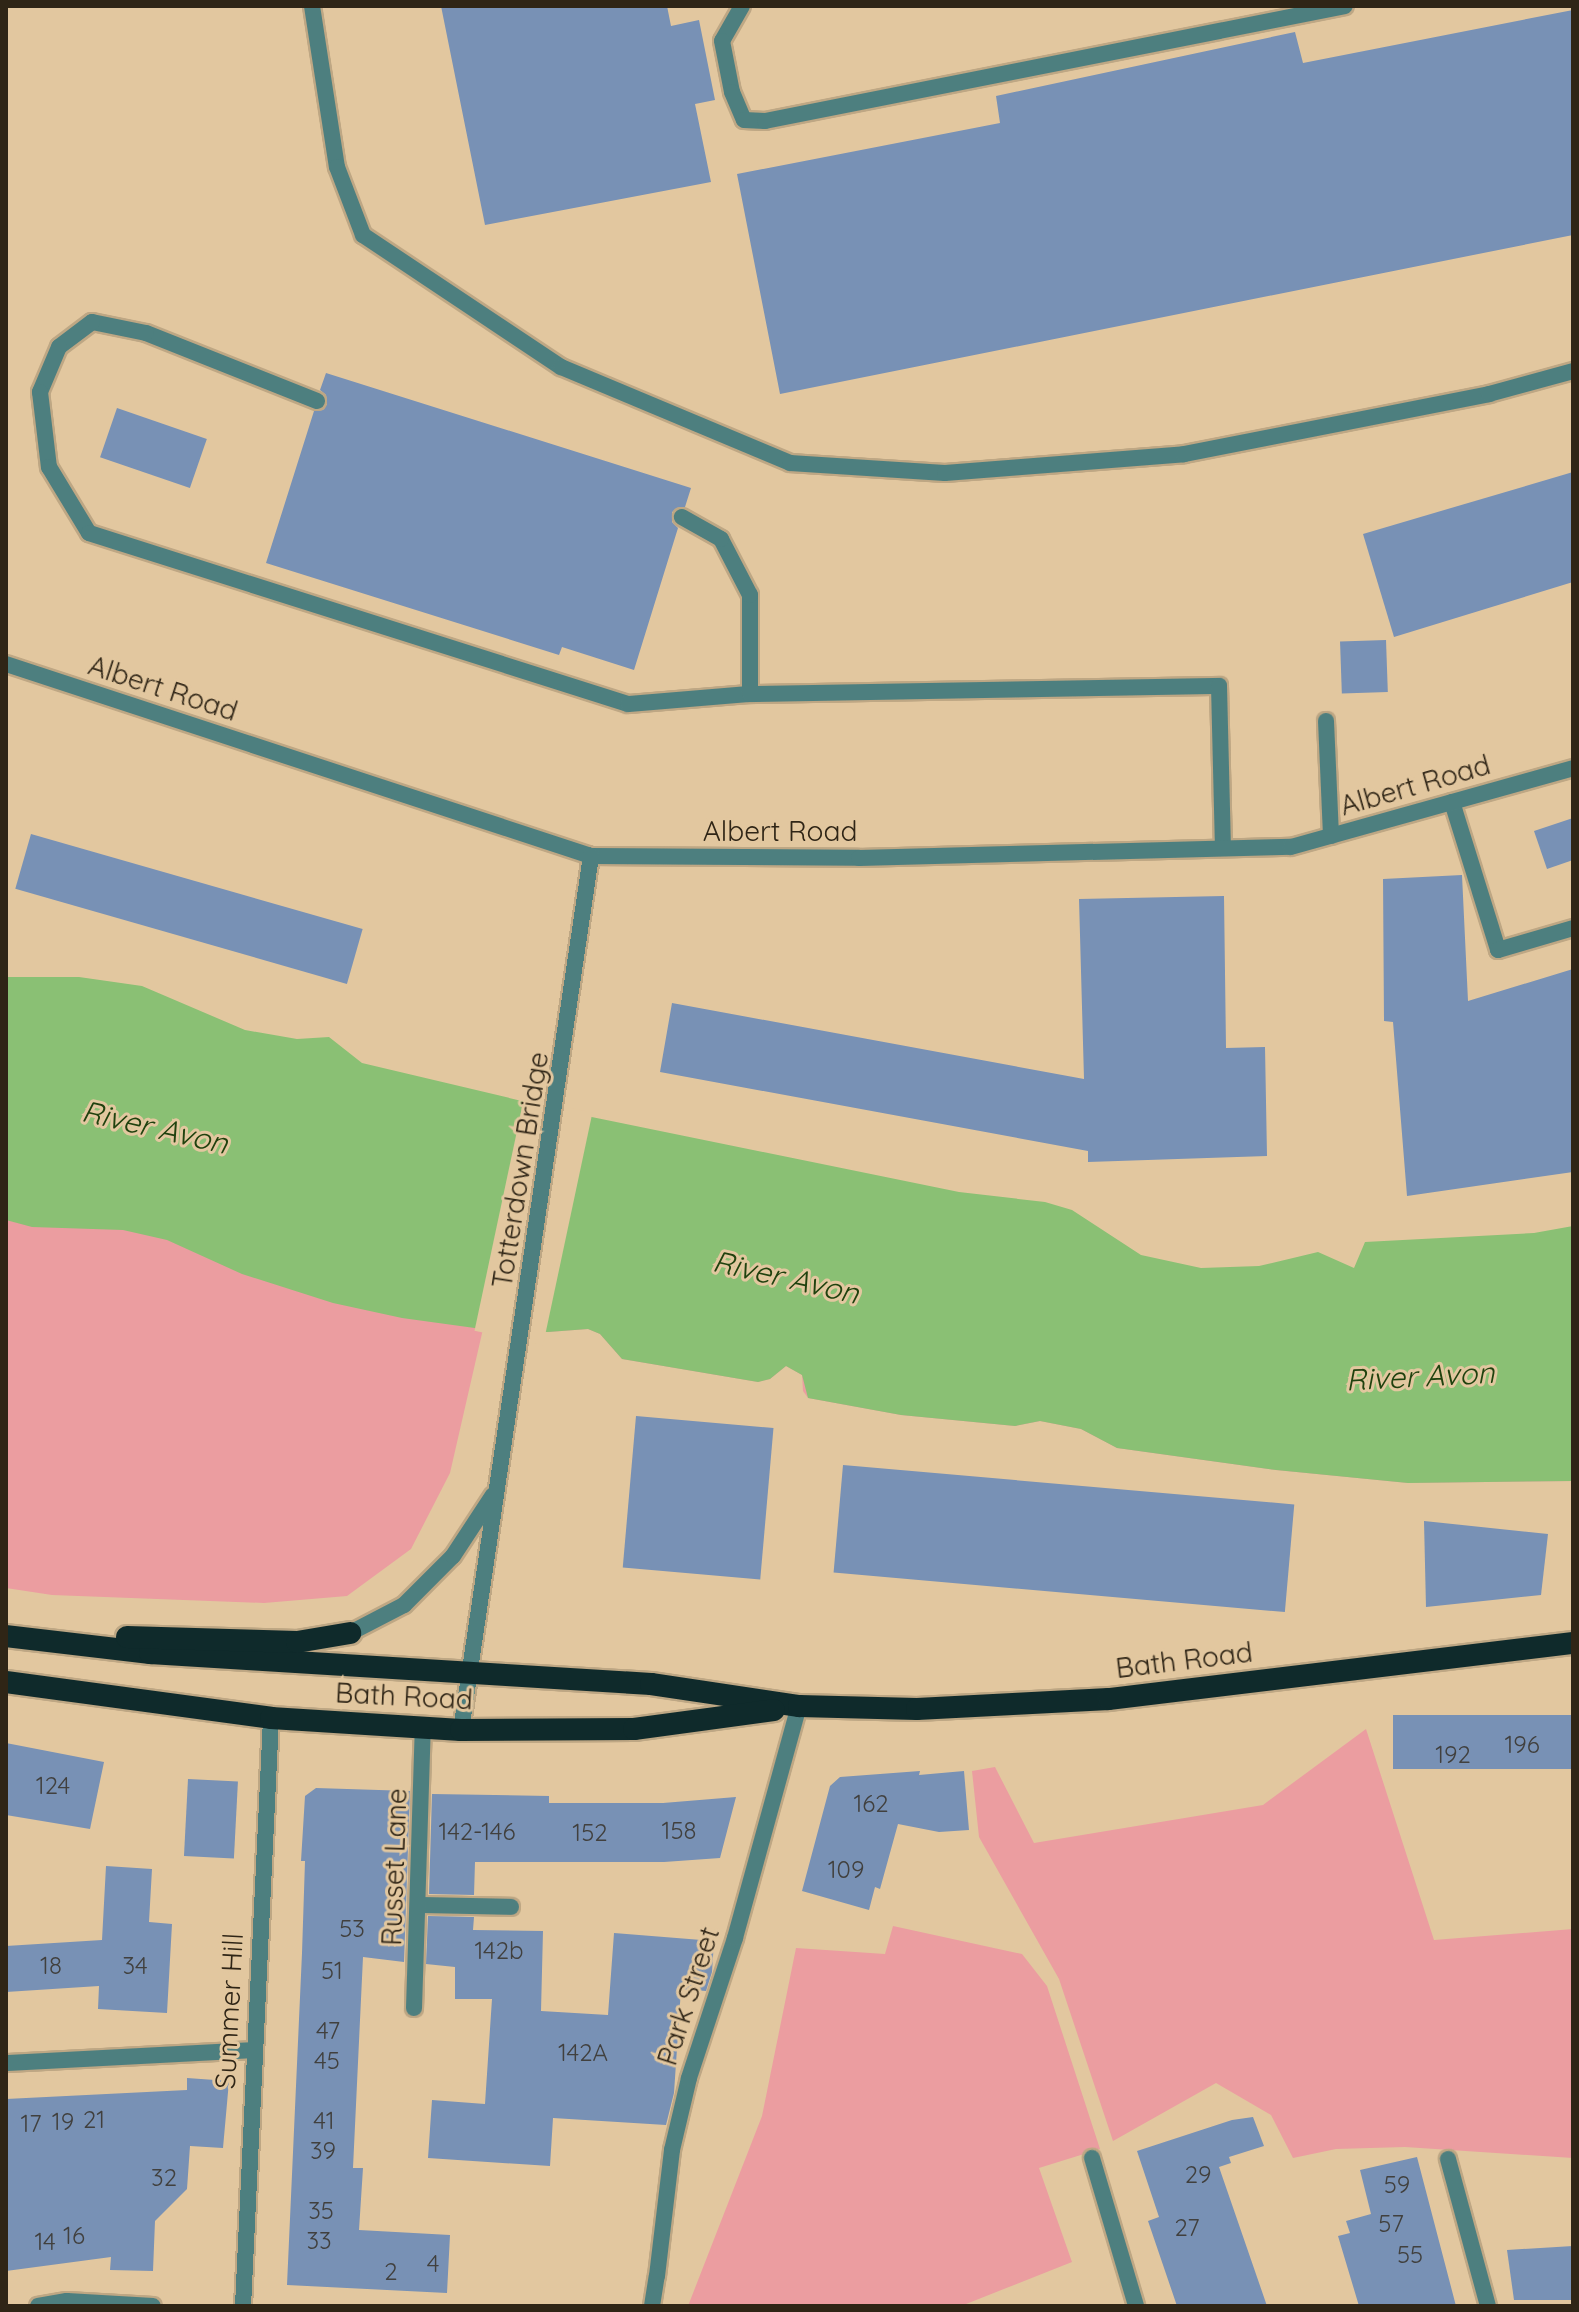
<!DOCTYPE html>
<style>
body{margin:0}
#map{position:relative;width:1579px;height:2312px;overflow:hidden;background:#e2c79f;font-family:Quicksand,sans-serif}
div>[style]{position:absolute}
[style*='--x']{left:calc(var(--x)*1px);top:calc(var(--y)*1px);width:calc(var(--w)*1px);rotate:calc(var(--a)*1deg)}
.green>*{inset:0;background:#eb9da0}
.water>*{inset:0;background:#8ac074}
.pier>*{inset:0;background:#e2c79f;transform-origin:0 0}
.building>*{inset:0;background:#7891b5;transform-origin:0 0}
.roads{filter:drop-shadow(2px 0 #bea784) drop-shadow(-2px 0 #bea784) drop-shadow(0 2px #bea784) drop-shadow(0 -2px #bea784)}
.service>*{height:16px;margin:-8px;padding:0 8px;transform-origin:8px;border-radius:8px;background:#4d7f7f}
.minor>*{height:16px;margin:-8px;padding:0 8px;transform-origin:8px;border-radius:8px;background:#4d7f7f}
.tertiary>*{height:16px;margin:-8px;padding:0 8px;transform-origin:8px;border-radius:8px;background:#4d7f7f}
.trunk>*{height:22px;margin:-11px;padding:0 11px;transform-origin:11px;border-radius:11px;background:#0f2a2b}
span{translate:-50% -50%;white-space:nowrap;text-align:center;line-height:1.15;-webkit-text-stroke:6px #e2c79f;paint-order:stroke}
.number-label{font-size:24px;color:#41403e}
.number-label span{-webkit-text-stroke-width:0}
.street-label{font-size:28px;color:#2f2516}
.water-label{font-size:30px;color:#1f420e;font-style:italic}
.frame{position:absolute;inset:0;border:8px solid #2f2516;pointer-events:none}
</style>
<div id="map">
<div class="green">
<div style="clip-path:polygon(6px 1137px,1573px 1481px,1408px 1483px,1276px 1470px,1117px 1448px,1081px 1429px,1040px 1421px,1015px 1426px,901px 1415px,808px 1398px,803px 1391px,802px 1375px,786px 1366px,770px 1379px,758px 1382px,622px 1359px,600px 1334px,588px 1329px,548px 1332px,483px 1329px,450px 1473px,411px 1549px,347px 1596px,264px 1603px,52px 1595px,6px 1588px)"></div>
<div style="clip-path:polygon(1366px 1729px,1434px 1940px,1573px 1929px,1573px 2158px,1405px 2147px,1336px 2149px,1293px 2158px,1271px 2115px,1216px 2083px,1113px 2141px,1059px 1979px,979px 1837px,972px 1771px,995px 1767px,1034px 1843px,1263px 1805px)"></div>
<div style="clip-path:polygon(893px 1926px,1022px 1954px,1047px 1986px,1100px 2149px,1039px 2168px,1072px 2262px,961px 2306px,688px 2306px,762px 2116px,796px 1948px,885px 1954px)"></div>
</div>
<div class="water">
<div style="clip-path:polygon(6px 977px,79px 977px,142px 986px,245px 1030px,297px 1039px,329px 1037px,362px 1063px,577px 1114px,959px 1192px,1045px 1202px,1072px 1210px,1141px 1255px,1201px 1268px,1259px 1266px,1318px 1252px,1354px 1268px,1365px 1242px,1534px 1233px,1573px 1226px,1573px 1481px,1408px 1483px,1276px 1470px,1117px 1448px,1081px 1429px,1040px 1421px,1015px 1426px,901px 1415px,808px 1398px,802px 1375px,786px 1366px,770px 1379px,758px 1382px,622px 1359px,600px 1334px,588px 1329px,548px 1332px,482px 1329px,402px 1318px,333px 1303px,242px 1274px,167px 1240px,123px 1230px,32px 1227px,6px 1220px)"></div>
</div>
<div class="pier">
<div style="left:524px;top:1098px;width:70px;height:238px;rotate:12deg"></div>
</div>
<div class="building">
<div style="clip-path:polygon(441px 6px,667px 6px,671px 26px,699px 20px,715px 100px,695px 104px,711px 182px,485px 225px)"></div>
<div style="clip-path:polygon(1573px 10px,1573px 235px,780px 394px,737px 174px,1000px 123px,996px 96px,1295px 32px,1303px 63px)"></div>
<div style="clip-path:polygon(326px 373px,691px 488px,685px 507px,672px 512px,672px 522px,678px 528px,634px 670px,562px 647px,559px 655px,266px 563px,314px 411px,323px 410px,327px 404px,326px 395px,320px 390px)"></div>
<div style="left:117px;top:408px;width:95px;height:52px;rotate:19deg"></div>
<div style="clip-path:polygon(1573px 472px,1573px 582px,1394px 637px,1363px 534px)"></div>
<div style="left:1386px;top:640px;width:52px;height:46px;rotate:88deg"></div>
<div style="clip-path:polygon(1573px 818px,1573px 860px,1547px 869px,1534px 831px)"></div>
<div style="left:31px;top:834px;width:345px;height:57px;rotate:16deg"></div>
<div style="clip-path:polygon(1462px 875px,1468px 1001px,1573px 969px,1573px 1172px,1407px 1196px,1393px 1022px,1384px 1021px,1383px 879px)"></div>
<div style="clip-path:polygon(1224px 896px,1226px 1048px,1265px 1047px,1267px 1156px,1088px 1162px,1088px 1151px,660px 1072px,672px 1003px,1084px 1079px,1079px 899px)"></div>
<div style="left:636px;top:1416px;width:138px;height:152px;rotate:5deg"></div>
<div style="left:843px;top:1465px;width:453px;height:108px;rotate:5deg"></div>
<div style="clip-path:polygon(1424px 1521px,1548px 1534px,1541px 1595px,1426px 1607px)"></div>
<div style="left:1573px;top:1715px;width:54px;height:180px;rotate:90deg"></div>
<div style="clip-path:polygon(6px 1743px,104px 1762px,90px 1829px,6px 1815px)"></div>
<div style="clip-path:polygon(920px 1771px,919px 1775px,964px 1771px,969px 1830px,939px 1832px,898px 1824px,880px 1889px,875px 1887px,869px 1910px,802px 1891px,830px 1786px,840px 1777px)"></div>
<div style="left:188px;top:1779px;width:50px;height:77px;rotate:3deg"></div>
<div style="clip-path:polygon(316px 1788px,410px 1791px,404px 1962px,363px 1957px,353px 2168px,363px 2168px,359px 2230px,450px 2235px,447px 2293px,287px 2285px,302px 1953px,305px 1861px,301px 1861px,305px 1796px)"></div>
<div style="clip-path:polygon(432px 1794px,549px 1796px,549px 1803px,663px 1803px,736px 1797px,720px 1858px,664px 1862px,475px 1862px,474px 1895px,429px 1894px)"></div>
<div style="clip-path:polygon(106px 1866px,152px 1869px,149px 1922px,172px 1924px,167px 2013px,98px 2009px,99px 1986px,6px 1992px,6px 1946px,102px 1940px)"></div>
<div style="clip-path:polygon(428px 1916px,474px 1917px,473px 1930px,543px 1931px,541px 2011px,608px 2015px,614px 1933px,714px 1941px,712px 1972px,706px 1991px,681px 1989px,674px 2093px,666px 2125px,553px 2118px,550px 2166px,428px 2158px,432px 2100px,485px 2104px,492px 1999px,455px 1999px,455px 1967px,426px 1964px)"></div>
<div style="clip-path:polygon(187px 2078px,229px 2081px,223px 2148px,190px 2146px,187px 2189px,155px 2221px,153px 2271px,110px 2270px,111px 2257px,6px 2271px,6px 2099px,187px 2090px)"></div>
<div style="clip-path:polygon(1253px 2117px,1264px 2146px,1229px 2157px,1231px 2163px,1219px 2167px,1267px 2306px,1177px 2306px,1148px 2221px,1159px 2217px,1137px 2151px,1232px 2120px)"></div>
<div style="clip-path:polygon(1417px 2157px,1456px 2306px,1359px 2306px,1338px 2236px,1350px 2233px,1346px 2221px,1371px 2214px,1360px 2170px)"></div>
<div style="clip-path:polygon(1573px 2246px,1573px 2300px,1514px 2300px,1507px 2250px)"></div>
</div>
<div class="roads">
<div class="service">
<div style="--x:312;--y:6;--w:163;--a:81.2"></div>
<div style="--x:337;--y:167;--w:73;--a:69.1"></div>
<div style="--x:363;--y:235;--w:238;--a:33.7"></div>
<div style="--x:561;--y:367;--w:248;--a:22.7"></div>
<div style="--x:790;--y:463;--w:155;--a:3.7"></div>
<div style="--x:945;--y:473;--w:240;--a:-4.5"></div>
<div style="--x:1184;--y:454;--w:311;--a:-11.1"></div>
<div style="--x:1489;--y:394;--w:87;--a:-15.3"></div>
<div style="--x:742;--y:6;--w:40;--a:119.7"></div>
<div style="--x:722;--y:41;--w:52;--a:78.9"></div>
<div style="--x:732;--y:92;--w:30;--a:67"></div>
<div style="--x:744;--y:120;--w:21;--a:3"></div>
<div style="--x:765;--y:121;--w:591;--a:-11.21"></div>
<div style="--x:317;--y:401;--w:184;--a:-158.3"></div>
<div style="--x:146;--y:333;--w:55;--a:-168.5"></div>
<div style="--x:92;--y:322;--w:41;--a:142.9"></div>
<div style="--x:59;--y:347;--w:49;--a:112.9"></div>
<div style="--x:40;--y:392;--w:76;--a:83.2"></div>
<div style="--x:49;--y:467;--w:77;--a:58.8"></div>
<div style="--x:89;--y:533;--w:565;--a:17.6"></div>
<div style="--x:628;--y:704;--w:122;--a:-4.7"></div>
<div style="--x:750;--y:694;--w:99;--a:-90"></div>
<div style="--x:750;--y:595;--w:63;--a:-117.4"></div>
<div style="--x:721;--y:539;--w:45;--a:-150.6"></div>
<div style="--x:750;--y:694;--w:469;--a:-1"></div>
<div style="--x:1219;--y:686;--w:162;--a:88.6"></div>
<div style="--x:1326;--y:721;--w:115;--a:87.5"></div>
<div style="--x:1452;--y:802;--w:155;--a:72.7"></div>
<div style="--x:1498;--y:950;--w:78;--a:-16.3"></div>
<div style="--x:418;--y:1905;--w:93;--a:1.2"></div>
<div style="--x:414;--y:2008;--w:280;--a:-88.2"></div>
<div style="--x:657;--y:2276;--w:127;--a:-83.2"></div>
<div style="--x:672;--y:2150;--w:74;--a:-76.7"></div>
<div style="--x:689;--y:2078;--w:147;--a:-71.8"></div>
</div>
<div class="minor">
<div style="--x:735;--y:1938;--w:241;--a:-74.6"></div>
<div style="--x:6;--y:2063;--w:246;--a:-3"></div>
<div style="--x:1092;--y:2158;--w:154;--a:73.4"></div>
<div style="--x:1448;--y:2159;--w:152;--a:74.8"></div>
<div style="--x:38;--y:2306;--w:29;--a:-10"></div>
<div style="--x:67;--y:2301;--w:86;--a:3.3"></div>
<div style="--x:243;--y:2306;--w:589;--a:-87.27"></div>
<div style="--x:652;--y:2306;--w:30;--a:-81"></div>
</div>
<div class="tertiary">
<div style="--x:6;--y:664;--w:616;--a:18.17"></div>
<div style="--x:591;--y:856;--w:268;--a:0.4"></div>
<div style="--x:859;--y:858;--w:432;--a:-1.5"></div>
<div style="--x:1291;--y:847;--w:293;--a:-15.6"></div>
<div style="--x:350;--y:1633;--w:61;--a:-27.4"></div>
<div style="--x:404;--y:1605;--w:69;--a:-45"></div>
<div style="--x:453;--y:1556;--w:73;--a:-56.7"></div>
<div style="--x:461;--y:1730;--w:884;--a:-81.54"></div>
</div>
<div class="trunk">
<div style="--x:6;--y:1636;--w:145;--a:6.7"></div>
<div style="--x:150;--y:1653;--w:502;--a:3.54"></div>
<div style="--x:651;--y:1684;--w:150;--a:8.5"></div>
<div style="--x:799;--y:1706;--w:118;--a:1.5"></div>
<div style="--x:917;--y:1709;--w:192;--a:-3"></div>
<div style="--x:1109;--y:1699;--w:467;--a:-6.9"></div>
<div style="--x:127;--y:1637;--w:170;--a:1.7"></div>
<div style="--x:297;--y:1642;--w:54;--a:-9.6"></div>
<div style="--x:6;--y:1682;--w:267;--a:7.7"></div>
<div style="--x:271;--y:1718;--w:190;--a:3.6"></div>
<div style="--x:461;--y:1730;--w:173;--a:-0.3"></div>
<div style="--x:634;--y:1729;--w:141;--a:-7.7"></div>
</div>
</div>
<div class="number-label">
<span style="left:1522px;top:1745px">196</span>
<span style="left:1453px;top:1755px">192</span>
<span style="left:53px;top:1786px">124</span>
<span style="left:871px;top:1804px">162</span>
<span style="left:679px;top:1831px">158</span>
<span style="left:477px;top:1832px">142-146</span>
<span style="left:590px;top:1833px">152</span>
<span style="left:846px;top:1870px">109</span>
<span style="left:352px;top:1929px">53</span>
<span style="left:499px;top:1951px">142b</span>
<span style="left:51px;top:1966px">18</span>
<span style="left:135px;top:1966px">34</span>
<span style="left:332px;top:1971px">51</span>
<span style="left:328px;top:2031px">47</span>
<span style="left:583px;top:2053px">142A</span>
<span style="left:327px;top:2061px">45</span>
<span style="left:94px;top:2120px">21</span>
<span style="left:324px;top:2121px">41</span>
<span style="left:63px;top:2122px">19</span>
<span style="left:31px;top:2124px">17</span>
<span style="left:323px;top:2151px">39</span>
<span style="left:1198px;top:2175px">29</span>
<span style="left:164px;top:2178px">32</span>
<span style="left:1397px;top:2185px">59</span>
<span style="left:321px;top:2211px">35</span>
<span style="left:1391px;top:2224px">57</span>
<span style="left:1187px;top:2228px">27</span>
<span style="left:74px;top:2236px">16</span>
<span style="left:319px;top:2241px">33</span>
<span style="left:45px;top:2242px">14</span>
<span style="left:1410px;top:2255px">55</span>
<span style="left:433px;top:2264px">4</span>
<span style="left:391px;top:2272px">2</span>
</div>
<div class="street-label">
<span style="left:163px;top:688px;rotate:18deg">Albert Road</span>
<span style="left:1415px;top:785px;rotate:-16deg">Albert Road</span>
<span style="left:780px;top:831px">Albert Road</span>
<span style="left:520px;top:1170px;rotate:-81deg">Totterdown Bridge</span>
<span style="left:1184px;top:1660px;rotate:-7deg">Bath Road</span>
<span style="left:404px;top:1696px;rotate:3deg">Bath Road</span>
<span style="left:394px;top:1867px;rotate:-88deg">Russet Lane</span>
<span style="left:688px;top:1996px;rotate:-72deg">Park Street</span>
<span style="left:229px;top:2011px;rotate:-87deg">Summer Hill</span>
</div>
<div class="water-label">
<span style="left:155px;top:1127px;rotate:13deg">River Avon</span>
<span style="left:786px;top:1277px;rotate:13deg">River Avon</span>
<span style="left:1420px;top:1376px;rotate:-3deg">River Avon</span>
</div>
<div class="frame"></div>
</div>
